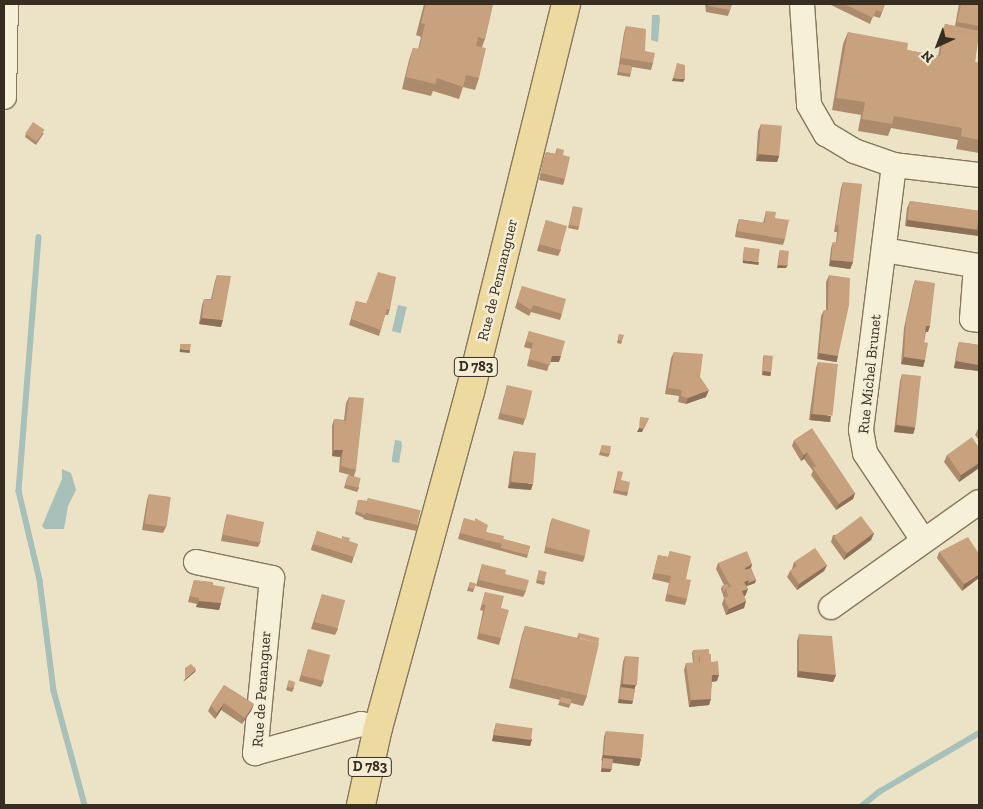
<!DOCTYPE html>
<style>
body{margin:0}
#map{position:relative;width:983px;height:809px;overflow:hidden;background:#ece3c6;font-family:"Zilla Slab",serif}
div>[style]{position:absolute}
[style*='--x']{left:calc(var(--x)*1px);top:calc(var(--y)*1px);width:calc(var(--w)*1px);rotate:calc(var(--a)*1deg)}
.water>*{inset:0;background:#a7c0ba;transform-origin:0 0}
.stream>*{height:5.5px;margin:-2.75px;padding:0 2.75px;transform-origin:2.75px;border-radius:2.75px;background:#a7c0ba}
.roads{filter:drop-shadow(1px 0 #86765d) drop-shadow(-1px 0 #86765d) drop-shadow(0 1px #86765d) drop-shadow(0 -1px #86765d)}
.minor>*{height:24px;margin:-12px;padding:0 12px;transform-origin:12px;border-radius:12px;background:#f7f0d9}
.major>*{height:28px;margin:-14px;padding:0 14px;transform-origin:14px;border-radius:14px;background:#eddaa0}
.wall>*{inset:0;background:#ac8b6c;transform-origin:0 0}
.shaded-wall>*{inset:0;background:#8c7158;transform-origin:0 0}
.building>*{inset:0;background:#c8a27e;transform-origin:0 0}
span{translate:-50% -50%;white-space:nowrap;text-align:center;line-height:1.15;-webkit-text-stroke:5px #f4edd5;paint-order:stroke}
.shield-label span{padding:1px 4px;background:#f4edd5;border:1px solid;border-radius:4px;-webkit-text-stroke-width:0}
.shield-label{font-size:14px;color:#372d20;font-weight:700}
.street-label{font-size:15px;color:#372d20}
.frame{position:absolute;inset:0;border:5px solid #372d20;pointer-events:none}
.north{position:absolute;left:913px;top:20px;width:50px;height:50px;-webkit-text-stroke:4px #f4edd5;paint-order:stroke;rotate:223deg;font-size:14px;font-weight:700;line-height:20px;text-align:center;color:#372d20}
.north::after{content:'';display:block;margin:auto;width:18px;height:22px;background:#372d20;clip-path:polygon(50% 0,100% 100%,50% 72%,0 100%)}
</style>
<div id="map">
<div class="water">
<div style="clip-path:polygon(652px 15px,659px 15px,660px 18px,658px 42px,651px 40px)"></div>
<div style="left:398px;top:305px;width:9px;height:27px;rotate:13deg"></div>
<div style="clip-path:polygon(395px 440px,401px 441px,402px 445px,399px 463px,392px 462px,392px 458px)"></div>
<div style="clip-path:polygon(62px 469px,71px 473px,76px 490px,68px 506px,64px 529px,45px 529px,42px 526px,62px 479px)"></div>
</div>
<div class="stream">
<div style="--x:39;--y:237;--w:255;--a:94.5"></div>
<div style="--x:19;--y:491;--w:91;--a:76.7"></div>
<div style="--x:40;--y:580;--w:112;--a:82.8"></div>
<div style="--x:54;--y:691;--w:118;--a:74.8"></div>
<div style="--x:863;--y:805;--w:21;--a:-39"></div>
<div style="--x:879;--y:792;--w:116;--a:-30.5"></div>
</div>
<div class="roads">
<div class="minor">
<div style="--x:802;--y:4;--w:101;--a:86"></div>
<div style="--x:809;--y:105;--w:34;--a:60"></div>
<div style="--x:826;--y:134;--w:33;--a:31"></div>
<div style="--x:854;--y:151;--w:42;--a:19.3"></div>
<div style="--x:894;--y:165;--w:86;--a:6.7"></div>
<div style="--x:4;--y:97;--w:93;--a:-88.8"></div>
<div style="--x:894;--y:165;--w:267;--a:97.1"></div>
<div style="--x:861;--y:430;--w:23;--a:80"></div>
<div style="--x:865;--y:453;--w:105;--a:56.3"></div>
<div style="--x:884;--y:250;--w:96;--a:9.6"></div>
<div style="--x:976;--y:266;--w:53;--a:94.3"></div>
<div style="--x:972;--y:319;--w:7;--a:8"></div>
<div style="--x:196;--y:562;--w:78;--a:11.9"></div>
<div style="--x:272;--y:578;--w:176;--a:95.5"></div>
<div style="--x:255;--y:753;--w:110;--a:-15.3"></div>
<div style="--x:361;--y:724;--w:17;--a:13"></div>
<div style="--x:831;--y:607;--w:181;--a:-35.4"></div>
</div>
<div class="major">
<div style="--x:361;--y:805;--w:79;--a:-77.6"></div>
<div style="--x:378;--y:728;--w:348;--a:-74.7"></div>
<div style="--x:470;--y:392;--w:400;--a:-76.1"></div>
</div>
</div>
<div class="wall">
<div style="clip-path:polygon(424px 4px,493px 4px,485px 39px,482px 47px,479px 78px,475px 90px,463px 87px,459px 99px,433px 91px,431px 96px,402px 89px,409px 60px,413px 48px,418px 49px,421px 37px,416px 35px)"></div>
<div style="clip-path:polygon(705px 4px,732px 4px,728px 16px,706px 12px)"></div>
<div style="clip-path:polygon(829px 4px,885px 4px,880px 18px,873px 16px,870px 24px)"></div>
<div style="clip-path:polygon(959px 4px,979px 4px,979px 27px,978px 30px,975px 62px,979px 63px,979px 153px,956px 149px,958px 140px,891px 128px,888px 136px,858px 131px,861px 115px,832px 110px,843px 44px,848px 32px,907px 50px,938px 56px,943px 31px,945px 24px,955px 26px)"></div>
<div style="clip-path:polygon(626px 26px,645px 51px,653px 63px,651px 70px,632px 67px,630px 77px,617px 75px,619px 65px,619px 64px,624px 33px)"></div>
<div style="clip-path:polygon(761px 124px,779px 156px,777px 162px,756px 161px,758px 131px)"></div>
<div style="clip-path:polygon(44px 133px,36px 145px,25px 137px,26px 134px)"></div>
<div style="clip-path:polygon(557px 148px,563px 155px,565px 179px,563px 185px,539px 180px,544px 158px,546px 152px,555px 154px)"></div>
<div style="clip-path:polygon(843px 182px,853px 262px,850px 269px,829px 266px,831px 248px,833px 242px,836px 242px,837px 232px,834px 232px,841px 188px)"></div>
<div style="clip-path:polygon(910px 201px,979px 211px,979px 236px,905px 226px,907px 208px)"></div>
<div style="clip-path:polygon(573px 206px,579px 227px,578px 230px,568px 228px)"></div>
<div style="clip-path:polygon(766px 211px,775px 218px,785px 239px,783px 245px,735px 237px,737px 225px,739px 219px,763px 223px)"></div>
<div style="clip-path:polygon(546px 220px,561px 250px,558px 256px,537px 251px)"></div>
<div style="clip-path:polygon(780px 250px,786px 268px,777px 268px,779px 254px)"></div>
<div style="clip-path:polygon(217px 275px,221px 327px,199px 324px,202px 305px,204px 299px,211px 299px,215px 281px)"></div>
<div style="clip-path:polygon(829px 275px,838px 356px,836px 362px,817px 359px,821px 316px,824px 310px,826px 310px,826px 282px)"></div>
<div style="clip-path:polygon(915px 280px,928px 332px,926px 332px,924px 342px,925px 360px,923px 367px,901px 364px,904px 328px,913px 286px)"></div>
<div style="clip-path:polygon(522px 286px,562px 314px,560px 320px,531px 312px,529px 316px,515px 308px)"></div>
<div style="clip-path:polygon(356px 301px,390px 309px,388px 315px,385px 315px,379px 336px,349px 325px)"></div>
<div style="clip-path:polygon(529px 331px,559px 362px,550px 362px,547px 371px,527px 366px,531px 349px,524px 347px)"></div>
<div style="clip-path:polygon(619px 334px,622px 341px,621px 344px,617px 343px)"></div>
<div style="clip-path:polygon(959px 342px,979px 345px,979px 371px,954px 368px,957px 349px)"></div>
<div style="clip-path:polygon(674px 352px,700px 377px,706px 397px,686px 404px,678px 402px,679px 396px,665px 394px,671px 358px)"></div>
<div style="clip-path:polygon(764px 355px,771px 372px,770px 376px,762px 375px,763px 358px)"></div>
<div style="clip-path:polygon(818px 362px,829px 422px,809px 420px,816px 368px)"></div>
<div style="clip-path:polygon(902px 374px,915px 428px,913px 434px,894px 432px,900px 381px)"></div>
<div style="clip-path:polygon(507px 385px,525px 419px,523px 425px,498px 419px)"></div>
<div style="clip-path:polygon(349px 397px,356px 470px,354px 476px,359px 488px,357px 492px,344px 488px,347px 478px,350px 475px,339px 472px,340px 457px,332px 456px,332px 426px,334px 419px,344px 420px,346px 403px)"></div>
<div style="clip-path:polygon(979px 428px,979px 440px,975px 435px,978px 429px)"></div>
<div style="clip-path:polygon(794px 440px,855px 493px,853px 499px,836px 510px,811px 475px,813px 471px,804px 459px,801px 461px,792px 446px)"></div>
<div style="clip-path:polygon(602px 445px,610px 454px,608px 457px,599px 455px)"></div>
<div style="clip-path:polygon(979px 448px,979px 468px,959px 482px,944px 462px,947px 455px)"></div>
<div style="clip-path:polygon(514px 451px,531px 490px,508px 488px,512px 458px)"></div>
<div style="clip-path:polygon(618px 471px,621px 480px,628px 492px,627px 496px,613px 493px)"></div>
<div style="clip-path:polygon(149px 494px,166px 527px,163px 533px,142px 530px,147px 500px)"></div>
<div style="clip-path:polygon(368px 498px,418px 525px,416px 531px,363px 519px,364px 518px,355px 514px,358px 500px,367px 501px)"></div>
<div style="clip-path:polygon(227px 514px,261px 541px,258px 547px,221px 541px,225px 521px)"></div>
<div style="clip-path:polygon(464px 518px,486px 532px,503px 539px,530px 546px,527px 558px,458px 539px)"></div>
<div style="clip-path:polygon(552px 518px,585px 556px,583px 562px,544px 553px,550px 524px)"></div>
<div style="left:317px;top:531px;width:43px;height:20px;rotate:18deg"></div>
<div style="clip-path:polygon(874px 533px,871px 540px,844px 560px,831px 542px,833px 535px)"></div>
<div style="clip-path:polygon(670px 551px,686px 579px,687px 599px,685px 605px,665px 601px,669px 583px,652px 579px,658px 555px,668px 557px)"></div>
<div style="clip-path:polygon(939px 552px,979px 554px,962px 591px,937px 558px)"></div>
<div style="clip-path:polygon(794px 562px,827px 565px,824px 571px,797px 590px,787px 577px,790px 571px,792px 569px)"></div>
<div style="clip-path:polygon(718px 563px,752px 564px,751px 568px,756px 580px,755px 583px,746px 586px,748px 589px,745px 596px,744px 596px,746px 601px,744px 608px,726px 615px,722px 604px,724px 598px,721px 589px,722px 586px,724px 585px,716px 569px)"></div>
<div style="clip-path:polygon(482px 564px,505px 574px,526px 591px,523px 597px,476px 586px)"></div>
<div style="clip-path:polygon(539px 570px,545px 582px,544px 585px,536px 583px)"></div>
<div style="clip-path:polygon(194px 580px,213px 585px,221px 603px,219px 610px,196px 607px,197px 604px,188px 602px)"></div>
<div style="clip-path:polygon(470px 582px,476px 584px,473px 592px,467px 591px)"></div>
<div style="clip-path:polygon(485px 592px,501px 608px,501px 638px,499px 645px,477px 639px,483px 611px,480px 610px)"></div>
<div style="clip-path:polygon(322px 594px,338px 629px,335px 635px,311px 629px)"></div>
<div style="clip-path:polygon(525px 626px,577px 638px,579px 633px,587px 696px,583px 706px,571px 703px,569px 708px,558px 705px,560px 700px,509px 688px,522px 635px)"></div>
<div style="clip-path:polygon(799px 634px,836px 675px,833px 682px,797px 677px,797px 641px)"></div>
<div style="clip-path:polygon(308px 649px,324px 681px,321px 687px,299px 681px)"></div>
<div style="clip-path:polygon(693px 650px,709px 654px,717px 681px,712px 682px,709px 705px,689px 707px,684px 670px,686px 663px,693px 663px,692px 653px)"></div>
<div style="clip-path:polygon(625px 656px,635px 689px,632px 704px,618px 703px,623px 662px)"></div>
<div style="clip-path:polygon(289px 680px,294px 688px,292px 692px,286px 690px)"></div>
<div style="clip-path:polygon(224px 685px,254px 704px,251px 711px,242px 724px,221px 710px,215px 719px,208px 711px,211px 705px)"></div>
<div style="clip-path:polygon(496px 723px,532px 739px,530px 746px,492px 741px,494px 730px)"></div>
<div style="clip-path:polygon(606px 731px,641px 759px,639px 766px,612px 763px,610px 772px,601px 772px,604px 737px)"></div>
</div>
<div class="shaded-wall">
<div style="clip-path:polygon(673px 78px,685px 79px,683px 82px,672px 81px)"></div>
<div style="clip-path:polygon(759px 154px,779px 156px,777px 162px,756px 161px)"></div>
<div style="left:907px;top:220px;width:73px;height:6px;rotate:8deg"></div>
<div style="left:743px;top:260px;width:16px;height:3px;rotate:7deg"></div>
<div style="clip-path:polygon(831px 260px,853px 262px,850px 269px,829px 266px)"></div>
<div style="clip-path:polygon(779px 265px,788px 265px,786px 268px,777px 268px)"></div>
<div style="clip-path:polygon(202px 318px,223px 320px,221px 327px,199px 324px)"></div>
<div style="clip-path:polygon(926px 326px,930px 326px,928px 332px,924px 332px)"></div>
<div style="left:180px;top:349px;width:10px;height:3px;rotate:6deg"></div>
<div style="left:819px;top:353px;width:19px;height:6px;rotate:9deg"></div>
<div style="clip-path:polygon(552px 356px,561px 356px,559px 362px,550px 362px)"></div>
<div style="clip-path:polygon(904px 357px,925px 360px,923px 367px,901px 364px)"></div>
<div style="clip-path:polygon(956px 361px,979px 365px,979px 371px,954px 368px)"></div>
<div style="left:763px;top:371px;width:8px;height:4px;rotate:7deg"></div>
<div style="clip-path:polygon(709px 390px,706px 397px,686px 404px,688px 398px)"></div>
<div style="left:811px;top:414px;width:20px;height:6px;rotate:6deg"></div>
<div style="clip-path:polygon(649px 418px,642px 432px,637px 432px,639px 428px)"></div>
<div style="clip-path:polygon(896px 425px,915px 428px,913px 434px,894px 432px)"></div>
<div style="clip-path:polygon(334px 450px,343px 450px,340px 457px,332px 456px)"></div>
<div style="clip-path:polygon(807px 452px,804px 459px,801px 461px,804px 455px)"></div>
<div style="clip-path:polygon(979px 463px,979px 468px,959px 482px,961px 475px)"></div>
<div style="clip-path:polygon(511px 482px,533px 484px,531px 490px,508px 488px)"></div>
<div style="clip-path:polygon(855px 493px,853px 499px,836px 510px,839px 504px)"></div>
<div style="clip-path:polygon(874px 533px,871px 540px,844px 560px,846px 554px)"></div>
<div style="clip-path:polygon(752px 564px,750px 571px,744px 573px,745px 568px)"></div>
<div style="clip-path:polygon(827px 565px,824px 571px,797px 590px,799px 584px)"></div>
<div style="clip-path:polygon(979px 574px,979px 578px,962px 591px,964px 584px)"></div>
<div style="clip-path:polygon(749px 580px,756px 580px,755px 583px,742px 588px,744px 582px)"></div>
<div style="clip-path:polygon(748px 589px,745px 596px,740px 598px,742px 591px)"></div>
<div style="clip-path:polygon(199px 601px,221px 603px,219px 610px,196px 607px)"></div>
<div style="clip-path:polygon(746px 601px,744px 608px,726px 615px,729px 609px)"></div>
<div style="clip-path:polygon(196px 669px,195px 672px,183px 682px,185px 679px)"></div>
<div style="clip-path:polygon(799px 671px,836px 675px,833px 682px,797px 677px)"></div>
<div style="clip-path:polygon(712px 675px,719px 675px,717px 681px,710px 682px)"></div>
<div style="clip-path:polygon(622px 684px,636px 685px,633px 692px,621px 687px,619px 690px)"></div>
<div style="clip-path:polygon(619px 699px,633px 701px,632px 704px,618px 703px)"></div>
<div style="clip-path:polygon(711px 699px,709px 705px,689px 707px,691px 700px)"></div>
<div style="clip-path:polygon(224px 703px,221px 710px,215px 719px,217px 713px)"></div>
<div style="clip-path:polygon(254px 704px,251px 711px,242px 724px,245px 718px)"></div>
<div style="clip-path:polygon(494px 735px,532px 739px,530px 746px,492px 741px)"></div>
<div style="clip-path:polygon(603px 755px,641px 759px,639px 766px,602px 761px,603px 758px,601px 761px)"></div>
<div style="clip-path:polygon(602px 768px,612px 769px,610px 772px,601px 772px)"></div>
</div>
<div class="building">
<div style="clip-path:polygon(426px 4px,493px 4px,485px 39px,478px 37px,476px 46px,486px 48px,479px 78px,466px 75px,463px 87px,437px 78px,435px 84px,406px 77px,413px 48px,419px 49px,425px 24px,421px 23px)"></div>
<div style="clip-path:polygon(708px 4px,732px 4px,730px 10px,708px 6px)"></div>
<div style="clip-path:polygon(844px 4px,885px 4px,882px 12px,876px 10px,873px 18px)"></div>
<div style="clip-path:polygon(961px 4px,979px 4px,979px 26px,957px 22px)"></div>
<div style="clip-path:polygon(945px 24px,979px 31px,978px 35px,945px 29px,943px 35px)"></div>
<div style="clip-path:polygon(626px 26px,646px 29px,645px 51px,655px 53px,653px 63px,621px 58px)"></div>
<div style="clip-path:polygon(945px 29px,979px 35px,975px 62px,979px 63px,979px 140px,961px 136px,962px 128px,894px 116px,892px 124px,862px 119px,865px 102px,836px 98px,848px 32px,908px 43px,907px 50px,940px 56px)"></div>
<div style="clip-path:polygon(677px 63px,685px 65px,685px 79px,673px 78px)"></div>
<div style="left:620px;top:64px;width:12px;height:8px;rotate:9deg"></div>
<div style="left:33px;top:122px;width:14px;height:14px;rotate:34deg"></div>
<div style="left:761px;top:124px;width:21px;height:30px;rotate:5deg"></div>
<div style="clip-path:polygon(557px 148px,564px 150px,563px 155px,570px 157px,565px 179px,541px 173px,546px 152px,556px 154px)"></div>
<div style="clip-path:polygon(843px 182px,862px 184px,853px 262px,831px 260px,833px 242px,837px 242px,839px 226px,836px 225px)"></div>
<div style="left:910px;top:201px;width:70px;height:19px;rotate:8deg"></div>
<div style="left:573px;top:206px;width:10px;height:19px;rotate:11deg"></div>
<div style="clip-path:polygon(766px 211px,776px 212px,775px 218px,789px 220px,785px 239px,737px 231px,739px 219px,765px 223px)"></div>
<div style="left:546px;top:220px;width:22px;height:25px;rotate:16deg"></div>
<div style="left:744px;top:247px;width:16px;height:13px;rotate:7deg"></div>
<div style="left:780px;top:250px;width:9px;height:15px;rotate:6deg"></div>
<div style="clip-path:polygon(378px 272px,396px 277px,390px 309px,387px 308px,381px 330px,351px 319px,356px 301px,366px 304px)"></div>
<div style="clip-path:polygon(217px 275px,231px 276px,223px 320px,202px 318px,204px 299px,212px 300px)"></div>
<div style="clip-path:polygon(829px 275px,850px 278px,849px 305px,838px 356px,819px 353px,824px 310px,828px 310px)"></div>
<div style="clip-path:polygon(915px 280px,935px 283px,930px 326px,926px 326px,924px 342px,928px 343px,925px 360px,904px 357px,906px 322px)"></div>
<div style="clip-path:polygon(522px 286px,566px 299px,562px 314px,533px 305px,531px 310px,517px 301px)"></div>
<div style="clip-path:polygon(529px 331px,565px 341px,561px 356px,552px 356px,550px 365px,529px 359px,533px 343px,526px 341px)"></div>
<div style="clip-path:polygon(619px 334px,624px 335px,622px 341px,618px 340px)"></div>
<div style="clip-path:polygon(959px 342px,979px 345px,979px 365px,956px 361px)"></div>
<div style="clip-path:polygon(180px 344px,191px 344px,190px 350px,180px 349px)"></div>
<div style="clip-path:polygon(674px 352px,703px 354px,700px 377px,709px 390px,688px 398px,681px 396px,682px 390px,668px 388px)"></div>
<div style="left:764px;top:355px;width:9px;height:16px;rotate:6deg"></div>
<div style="left:818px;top:362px;width:20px;height:52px;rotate:6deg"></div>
<div style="left:902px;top:374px;width:19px;height:51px;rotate:6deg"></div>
<div style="left:507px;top:385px;width:26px;height:29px;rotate:13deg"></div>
<div style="clip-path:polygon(349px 397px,364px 398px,356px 470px,341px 466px,343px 450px,334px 450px,334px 419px,346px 421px)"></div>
<div style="clip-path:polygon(640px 417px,649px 418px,644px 429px,639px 428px)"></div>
<div style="clip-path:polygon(812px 428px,855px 493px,839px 504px,813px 468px,816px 466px,807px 452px,804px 455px,794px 440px)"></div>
<div style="clip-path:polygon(972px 437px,979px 448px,979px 463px,961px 475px,947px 455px)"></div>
<div style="clip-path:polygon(602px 445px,611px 446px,610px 454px,600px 452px)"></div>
<div style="left:514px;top:451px;width:22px;height:31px;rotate:5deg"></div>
<div style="clip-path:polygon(618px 471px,623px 472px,621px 480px,630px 482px,628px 492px,615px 490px)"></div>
<div style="left:348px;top:475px;width:13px;height:10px;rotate:13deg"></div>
<div style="left:149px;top:494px;width:22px;height:30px;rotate:8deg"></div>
<div style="left:368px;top:498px;width:54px;height:15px;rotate:13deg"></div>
<div style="clip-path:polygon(358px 500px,367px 501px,365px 515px,356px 511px)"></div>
<div style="left:227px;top:514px;width:38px;height:21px;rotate:12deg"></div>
<div style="left:861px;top:516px;width:21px;height:34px;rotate:53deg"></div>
<div style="clip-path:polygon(464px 518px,475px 521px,475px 518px,488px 525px,486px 532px,504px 536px,502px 544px,460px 533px)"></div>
<div style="clip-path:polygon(552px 518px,590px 530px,585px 556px,546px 547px)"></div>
<div style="clip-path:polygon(317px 531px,342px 539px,342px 536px,350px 538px,349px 541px,358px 544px,354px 557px,313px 544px)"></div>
<div style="clip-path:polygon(968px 537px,979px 554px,979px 574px,964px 584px,939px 552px)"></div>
<div style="left:503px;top:539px;width:28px;height:9px;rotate:15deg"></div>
<div style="clip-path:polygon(815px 548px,827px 565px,799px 584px,790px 571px,797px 566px,794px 562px)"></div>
<div style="clip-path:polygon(670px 551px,691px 556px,686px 579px,691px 580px,687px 599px,667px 594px,671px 576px,654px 573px,658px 555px,668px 557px)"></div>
<div style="clip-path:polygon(747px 551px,752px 564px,745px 568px,749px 580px,744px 582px,748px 589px,742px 591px,746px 601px,729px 609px,724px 598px,728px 596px,726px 588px,731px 587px,718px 563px)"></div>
<div style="clip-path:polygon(482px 564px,506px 570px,505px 574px,529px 580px,526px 591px,479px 580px)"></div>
<div style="clip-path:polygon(751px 568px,756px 580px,748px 583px,749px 580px,745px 570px)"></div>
<div style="left:539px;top:570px;width:8px;height:10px;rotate:14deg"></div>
<div style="clip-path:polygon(194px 580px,213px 582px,213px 585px,225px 587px,221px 603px,199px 601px,199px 598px,190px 596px)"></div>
<div style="clip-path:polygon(470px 582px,476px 584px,474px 589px,469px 588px)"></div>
<div style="clip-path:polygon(727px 584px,729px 587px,726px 588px,724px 592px,722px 586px)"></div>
<div style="clip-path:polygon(485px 592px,504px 596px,501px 608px,509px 610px,501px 638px,479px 633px,486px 605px,482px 604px)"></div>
<div style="left:322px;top:594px;width:24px;height:29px;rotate:15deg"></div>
<div style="left:525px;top:626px;width:76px;height:54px;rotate:13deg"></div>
<div style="left:579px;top:633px;width:21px;height:5px;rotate:14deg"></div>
<div style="clip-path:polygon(799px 634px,832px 636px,836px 675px,799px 671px)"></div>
<div style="left:308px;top:649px;width:23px;height:27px;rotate:15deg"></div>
<div style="clip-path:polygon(709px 649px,709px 654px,700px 655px,699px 658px,699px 662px,694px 663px,693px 650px)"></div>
<div style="clip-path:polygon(711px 654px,711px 662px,718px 661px,719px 675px,712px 675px,711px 699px,691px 700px,686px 663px,700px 662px,700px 655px)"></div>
<div style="left:625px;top:656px;width:14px;height:28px;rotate:4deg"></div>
<div style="clip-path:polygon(191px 664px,196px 669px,185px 679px,185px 668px)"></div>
<div style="clip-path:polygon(289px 680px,295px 682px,294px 688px,287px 687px)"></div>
<div style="clip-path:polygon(224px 685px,254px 704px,245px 718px,224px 703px,217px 713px,211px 705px)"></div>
<div style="left:621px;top:687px;width:14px;height:12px;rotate:8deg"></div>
<div style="left:561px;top:697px;width:11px;height:5px;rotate:15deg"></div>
<div style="left:496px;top:723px;width:37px;height:12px;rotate:8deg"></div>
<div style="left:606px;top:731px;width:38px;height:24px;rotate:5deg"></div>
<div style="left:603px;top:758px;width:10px;height:10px;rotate:6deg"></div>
</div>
<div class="shield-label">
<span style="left:476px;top:367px">D 783</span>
<span style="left:370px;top:767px">D 783</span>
</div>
<div class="street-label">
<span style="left:498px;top:280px;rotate:-76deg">Rue de Pennanguer</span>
<span style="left:870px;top:374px;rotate:-84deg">Rue Michel Brunet</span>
<span style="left:262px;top:689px;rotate:-86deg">Rue de Penanguer</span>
</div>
<div class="frame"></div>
<div class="north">N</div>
</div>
